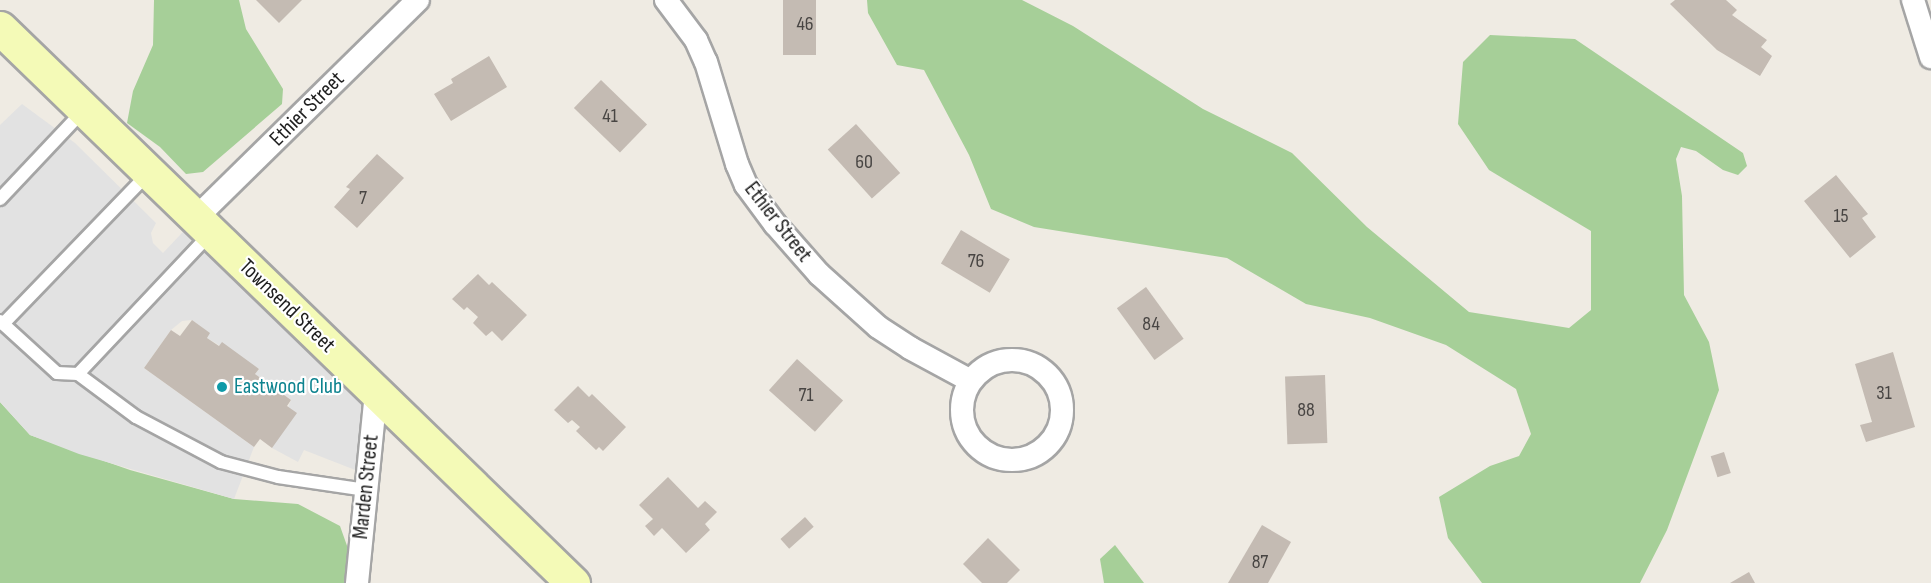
<!DOCTYPE html>
<style>
body{margin:0}
#map{position:relative;width:1931px;height:583px;overflow:hidden;background:#efebe3;font-family:"Sofia Sans Condensed",sans-serif}
div>[style]{position:absolute}
[style*='--x']{left:calc(var(--x)*1px);top:calc(var(--y)*1px);width:calc(var(--w)*1px);rotate:calc(var(--a)*1deg)}
.forest>*{inset:0;background:#a6cf98}
.parking>*{inset:0;background:#e2e2e2}
.building>*{inset:0;background:#c4bbb3;transform-origin:0 0}
.roads{filter:drop-shadow(2px 0 #a5a5a5) drop-shadow(-2px 0 #a5a5a5) drop-shadow(0 2px #a5a5a5) drop-shadow(0 -2px #a5a5a5)}
.lane>*{height:12px;margin:-6px;padding:0 6px;transform-origin:6px;border-radius:6px;background:#fff}
.street>*{height:22px;margin:-11px;padding:0 11px;transform-origin:11px;border-radius:11px;background:#fff}
.street>.ring{margin:-11px;padding:0;box-sizing:content-box;background:none;border:22px solid #fff;border-radius:50%}
.secondary>*{height:33px;margin:-16.5px;padding:0 16.5px;transform-origin:16.5px;border-radius:16.5px;background:#f4fab7}
.dots>*{width:16px;height:16px;translate:-50% -50%;box-sizing:border-box;border:3px solid #fff;border-radius:50%}
span{translate:-50% -50%;white-space:nowrap;text-align:center;line-height:1.15;-webkit-text-stroke:4.5px #fff;paint-order:stroke}
.number-label{font-size:20px;color:#484543}
.number-label span{-webkit-text-stroke-width:0}
.street-label{font-size:22px;color:#1e1e1e}
.culture-label{font-size:22px;color:#0d838f}
.left{translate:0 -50%;text-align:left}
</style>
<div id="map">
<div class="forest">
<div style="clip-path:polygon(154px 0,239px 0,246px 29px,283px 89px,282px 104px,203px 172px,186px 174px,160px 147px,127px 123px,133px 91px,153px 45px)"></div>
<div style="clip-path:polygon(867px 0,1022px 0,1073px 26px,1203px 109px,1292px 153px,1367px 227px,1469px 312px,1569px 328px,1591px 310px,1591px 231px,1489px 170px,1458px 124px,1463px 62px,1490px 35px,1575px 39px,1743px 153px,1747px 166px,1738px 175px,1723px 170px,1696px 151px,1681px 147px,1676px 159px,1682px 196px,1684px 295px,1709px 342px,1719px 390px,1667px 530px,1640px 583px,1482px 583px,1448px 538px,1439px 497px,1490px 466px,1519px 456px,1531px 434px,1516px 389px,1446px 345px,1370px 318px,1306px 304px,1227px 258px,1034px 227px,991px 209px,969px 155px,924px 70px,897px 65px,868px 13px)"></div>
<div style="clip-path:polygon(0 402px,30px 435px,130px 470px,234px 499px,298px 504px,340px 526px,351px 557px,348px 583px,0 583px)"></div>
<div style="clip-path:polygon(1115px 545px,1144px 583px,1104px 583px,1100px 559px)"></div>
</div>
<div class="parking">
<div style="clip-path:polygon(22px 104px,75px 143px,156px 223px,151px 233px,153px 243px,163px 253px,196px 218px,376px 392px,368px 475px,304px 450px,298px 462px,272px 448px,291px 400px,255px 374px,259px 369px,207px 338px,209px 333px,192px 320px,182px 321px,171px 330px,144px 368px,254px 447px,234px 499px,79px 454px,30px 435px,0 402px,0 125px)"></div>
</div>
<div class="building">
<div style="clip-path:polygon(256px 0,302px 0,279px 23px)"></div>
<div style="left:783px;top:0;width:33px;height:55px"></div>
<div style="clip-path:polygon(1675px 0,1726px 0,1737px 10px,1732px 15px,1767px 40px,1761px 47px,1772px 56px,1760px 76px,1717px 50px,1670px 4px)"></div>
<div style="clip-path:polygon(489px 56px,507px 87px,451px 121px,434px 94px,453px 83px,451px 79px)"></div>
<div style="left:601px;top:80px;width:64px;height:39px;rotate:44deg"></div>
<div style="left:856px;top:124px;width:66px;height:38px;rotate:48deg"></div>
<div style="clip-path:polygon(377px 154px,404px 178px,357px 228px,334px 207px,350px 189px,346px 187px)"></div>
<div style="clip-path:polygon(1836px 175px,1868px 214px,1862px 218px,1876px 237px,1850px 258px,1804px 201px)"></div>
<div style="left:961px;top:230px;width:57px;height:39px;rotate:31deg"></div>
<div style="clip-path:polygon(478px 274px,489px 285px,492px 282px,527px 315px,502px 341px,492px 331px,486px 336px,473px 323px,478px 317px,467px 307px,464px 310px,452px 299px)"></div>
<div style="left:1146px;top:287px;width:64px;height:36px;rotate:54deg"></div>
<div style="clip-path:polygon(192px 320px,210px 333px,207px 338px,219px 346px,222px 342px,259px 369px,255px 374px,291px 400px,287px 406px,297px 413px,272px 448px,260px 439px,254px 447px,144px 368px,171px 330px,180px 336px)"></div>
<div style="clip-path:polygon(1893px 352px,1915px 427px,1866px 442px,1860px 425px,1872px 422px,1855px 364px)"></div>
<div style="left:797px;top:359px;width:62px;height:42px;rotate:42deg"></div>
<div style="left:1325px;top:375px;width:68px;height:40px;rotate:88deg"></div>
<div style="clip-path:polygon(578px 386px,589px 397px,592px 394px,626px 427px,603px 451px,599px 447px,596px 450px,576px 431px,580px 427px,572px 420px,568px 423px,554px 410px)"></div>
<div style="left:1724px;top:452px;width:22px;height:14px;rotate:72deg"></div>
<div style="clip-path:polygon(668px 477px,698px 508px,705px 501px,717px 512px,705px 524px,710px 530px,686px 553px,662px 528px,654px 536px,645px 526px,653px 519px,639px 505px)"></div>
<div style="left:805px;top:517px;width:13px;height:33px;rotate:48deg"></div>
<div style="clip-path:polygon(1262px 525px,1291px 542px,1268px 583px,1228px 583px)"></div>
<div style="clip-path:polygon(988px 538px,1020px 570px,1007px 583px,982px 583px,963px 564px)"></div>
<div style="clip-path:polygon(1749px 572px,1755px 583px,1730px 583px)"></div>
</div>
<div class="roads">
<div class="lane">
<div style="--x:0;--y:199;--w:121;--a:-46.7"></div>
<div style="--x:0;--y:321;--w:77;--a:42.4"></div>
<div style="--x:57;--y:373;--w:21;--a:3"></div>
<div style="--x:78;--y:374;--w:194;--a:-46.7"></div>
<div style="--x:3;--y:324;--w:210;--a:-46"></div>
<div style="--x:78;--y:374;--w:72;--a:36.6"></div>
<div style="--x:136;--y:417;--w:96;--a:27.9"></div>
<div style="--x:221;--y:462;--w:59;--a:14.7"></div>
<div style="--x:278;--y:477;--w:89;--a:8.4"></div>
</div>
<div class="street">
<div style="--x:666;--y:0;--w:50;--a:53.1"></div>
<div style="--x:696;--y:40;--w:24;--a:66"></div>
<div style="--x:706;--y:62;--w:107;--a:73.1"></div>
<div style="--x:737;--y:164;--w:23;--a:67"></div>
<div style="--x:746;--y:185;--w:49;--a:53.4"></div>
<div style="--x:775;--y:224;--w:67;--a:48.7"></div>
<div style="--x:819;--y:274;--w:79;--a:41.9"></div>
<div style="--x:878;--y:327;--w:38;--a:33"></div>
<div style="--x:910;--y:348;--w:69;--a:28.4"></div>
<div style="--x:1913;--y:0;--w:60;--a:72.5"></div>
<div style="--x:196;--y:218;--w:311;--a:-44.5"></div>
<div class="ring" style="left:962px;top:360px;width:78px;height:78px"></div>
<div style="--x:357;--y:583;--w:192;--a:-84.3"></div>
</div>
<div class="secondary">
<div style="--x:0;--y:28;--w:798;--a:44.09"></div>
</div>
</div>
<div class="dots">
<div style="left:222px;top:387px;background:#0f9aa8"></div>
</div>
<div class="number-label">
<span style="left:805px;top:24px">46</span>
<span style="left:610px;top:116px">41</span>
<span style="left:864px;top:162px">60</span>
<span style="left:363px;top:198px">7</span>
<span style="left:1841px;top:216px">15</span>
<span style="left:976px;top:261px">76</span>
<span style="left:1151px;top:324px">84</span>
<span style="left:1884px;top:393px">31</span>
<span style="left:806px;top:395px">71</span>
<span style="left:1306px;top:410px">88</span>
<span style="left:1260px;top:562px">87</span>
</div>
<div class="street-label">
<span style="left:307px;top:109px;rotate:-45deg">Ethier Street</span>
<span style="left:778px;top:222px;rotate:52deg">Ethier Street</span>
<span style="left:287px;top:306px;rotate:44deg">Townsend Street</span>
<span style="left:366px;top:487px;rotate:-84deg">Marden Street</span>
</div>
<div class="culture-label">
<span class="left" style="left:234px;top:387px">Eastwood Club</span>
</div>
</div>
